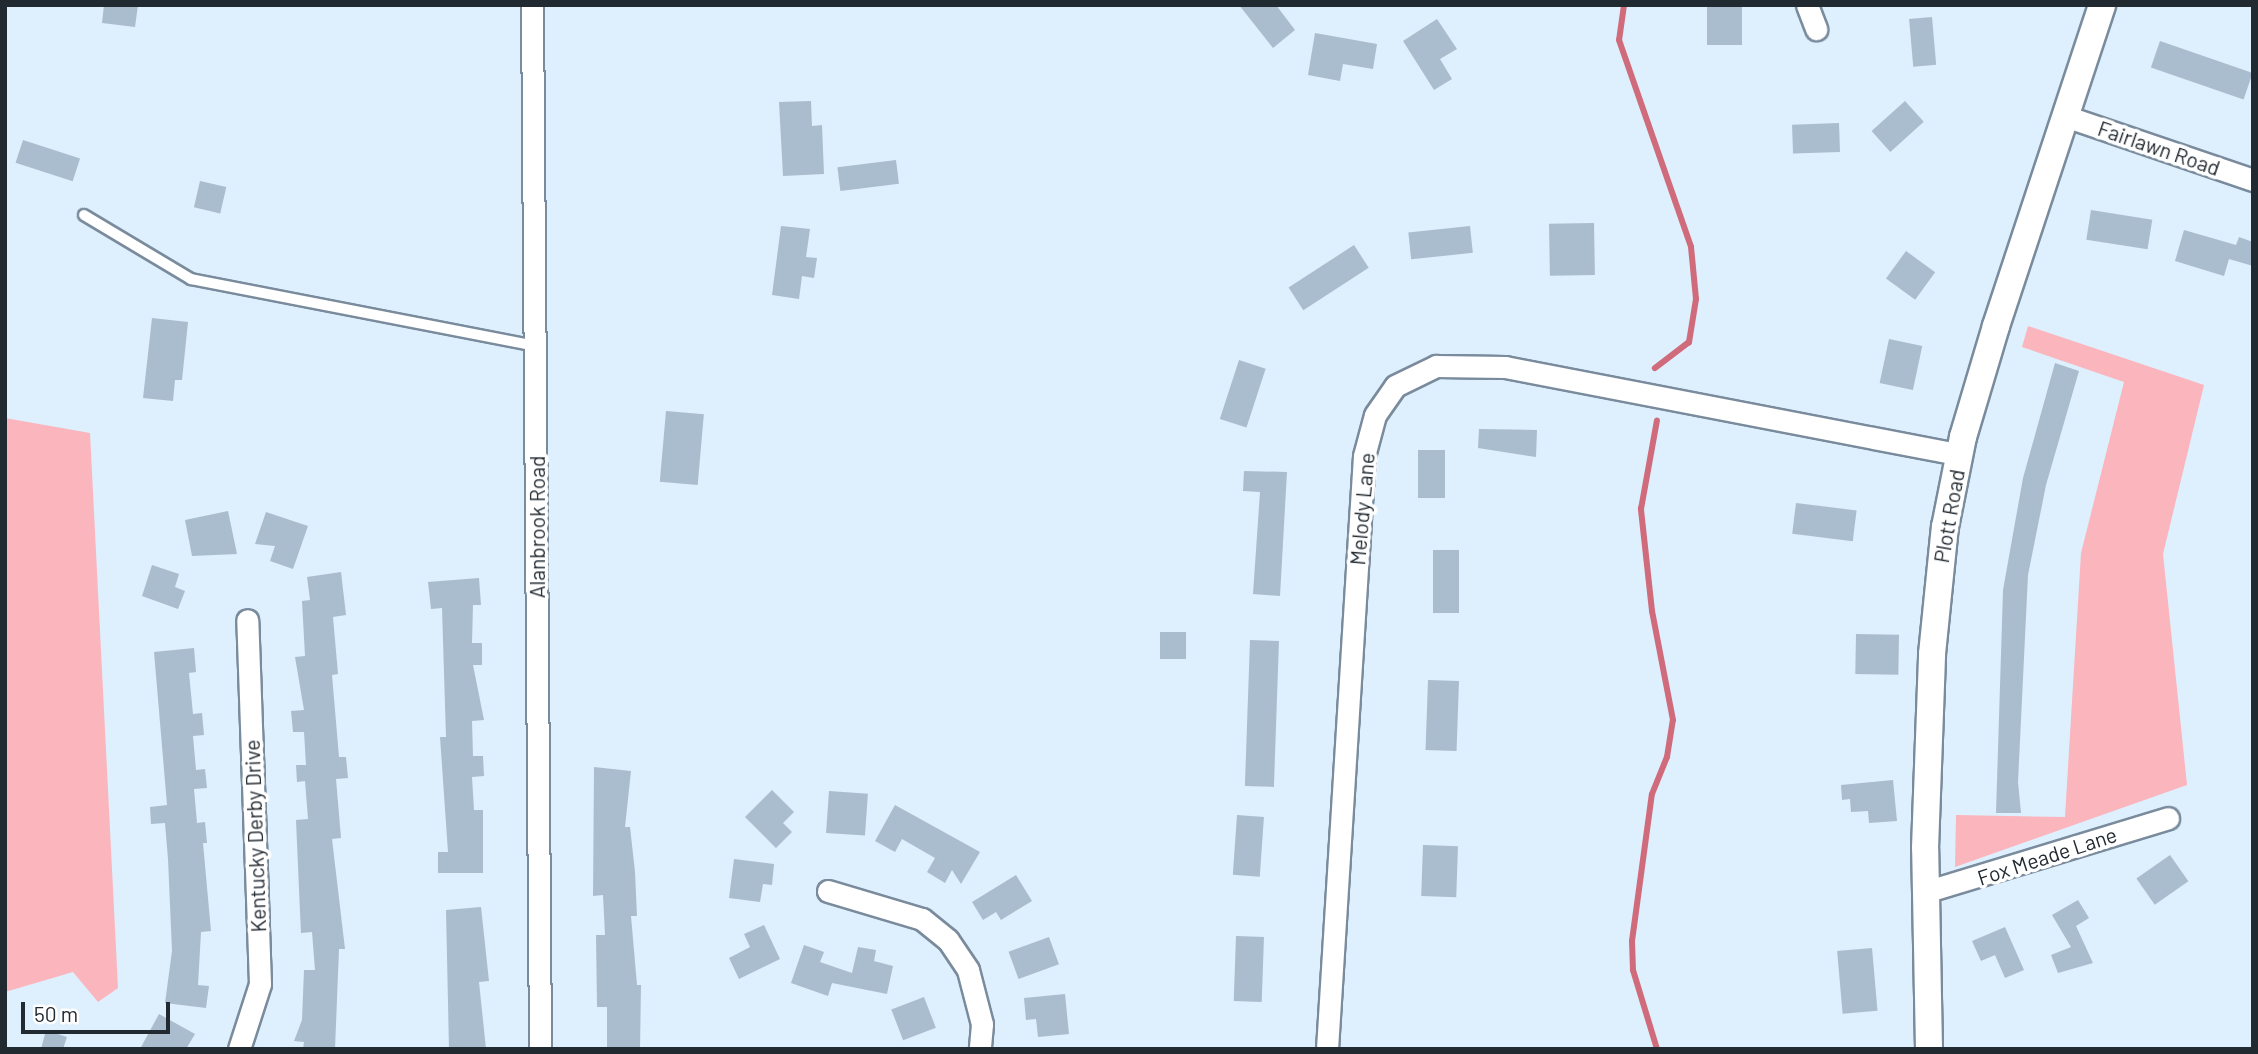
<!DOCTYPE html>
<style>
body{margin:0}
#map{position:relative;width:2258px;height:1054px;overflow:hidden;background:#deeffd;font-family:Barlow,sans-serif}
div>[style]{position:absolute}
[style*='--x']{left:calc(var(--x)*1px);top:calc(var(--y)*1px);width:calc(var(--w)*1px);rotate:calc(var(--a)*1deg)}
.green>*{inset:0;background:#fbb5bd}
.stream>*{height:6px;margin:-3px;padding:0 3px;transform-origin:3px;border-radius:3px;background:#cf6b7b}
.building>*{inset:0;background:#aabdcf;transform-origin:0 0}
.roads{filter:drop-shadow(2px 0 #798b9c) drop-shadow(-2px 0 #798b9c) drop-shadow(0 2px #798b9c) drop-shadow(0 -2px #798b9c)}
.service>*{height:10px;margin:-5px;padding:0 5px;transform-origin:5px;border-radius:5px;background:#fff}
.minor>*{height:21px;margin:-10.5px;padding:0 10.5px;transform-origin:10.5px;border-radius:10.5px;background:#fff}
.tertiary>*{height:26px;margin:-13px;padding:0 13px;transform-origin:13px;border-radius:13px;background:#fff}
span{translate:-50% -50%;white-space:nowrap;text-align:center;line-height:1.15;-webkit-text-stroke:7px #fff;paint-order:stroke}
.street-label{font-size:21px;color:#222a31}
.frame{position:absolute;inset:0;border:7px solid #222a31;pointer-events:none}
.scale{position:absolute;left:21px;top:1002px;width:149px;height:32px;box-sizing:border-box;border:4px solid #222a31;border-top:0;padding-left:9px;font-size:21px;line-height:24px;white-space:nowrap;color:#222a31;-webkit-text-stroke:5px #fff;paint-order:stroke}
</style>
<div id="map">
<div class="green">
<div style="clip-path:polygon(2028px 326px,2204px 385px,2163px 554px,2187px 785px,1955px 867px,1956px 815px,2065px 817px,2081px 553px,2124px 382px,2022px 347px)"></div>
<div style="clip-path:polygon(5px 418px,90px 433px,118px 988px,98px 1002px,73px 972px,5px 992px)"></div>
</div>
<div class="stream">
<div style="--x:1624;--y:5;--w:35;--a:98"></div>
<div style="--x:1619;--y:40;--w:219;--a:70.8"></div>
<div style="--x:1691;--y:247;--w:52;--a:84.5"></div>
<div style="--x:1696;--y:299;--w:44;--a:99.2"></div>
<div style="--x:1689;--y:342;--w:43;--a:142.6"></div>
<div style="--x:1657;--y:1049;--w:83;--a:-106.9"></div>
<div style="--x:1633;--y:970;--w:29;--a:-92"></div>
<div style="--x:1632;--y:941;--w:148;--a:-82.3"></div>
<div style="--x:1652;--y:794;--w:40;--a:-68"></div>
<div style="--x:1667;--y:757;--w:37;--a:-81"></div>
<div style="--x:1673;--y:720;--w:111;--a:-100.9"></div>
<div style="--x:1652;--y:611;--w:103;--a:-96.2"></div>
<div style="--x:1641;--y:509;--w:90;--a:-79.8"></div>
</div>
<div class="building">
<div style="clip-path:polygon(104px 5px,138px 5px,135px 27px,102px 23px)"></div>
<div style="clip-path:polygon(1239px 5px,1276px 5px,1295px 30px,1273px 48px)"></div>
<div style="left:1707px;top:5px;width:35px;height:40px"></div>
<div style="left:1932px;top:17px;width:48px;height:23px;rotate:85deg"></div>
<div style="clip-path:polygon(1437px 19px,1457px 49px,1440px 59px,1452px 79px,1434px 90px,1403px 41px)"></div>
<div style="clip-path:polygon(1315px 33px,1377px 44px,1373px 69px,1343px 64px,1340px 81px,1308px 75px)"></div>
<div style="left:2160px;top:41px;width:98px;height:28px;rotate:19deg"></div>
<div style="clip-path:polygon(811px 101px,812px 126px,822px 125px,824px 174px,783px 176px,779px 102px)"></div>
<div style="left:1905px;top:101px;width:28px;height:45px;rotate:48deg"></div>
<div style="left:1839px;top:123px;width:29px;height:47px;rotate:88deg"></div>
<div style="left:23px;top:140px;width:60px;height:24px;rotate:18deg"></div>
<div style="left:896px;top:160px;width:24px;height:59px;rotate:83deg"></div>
<div style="left:200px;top:181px;width:27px;height:27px;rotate:13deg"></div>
<div style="left:2091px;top:210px;width:62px;height:30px;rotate:9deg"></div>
<div style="left:1594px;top:223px;width:52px;height:45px;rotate:89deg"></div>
<div style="clip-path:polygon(781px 226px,810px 229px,806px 257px,817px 258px,814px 278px,802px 276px,799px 299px,772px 295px)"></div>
<div style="left:1470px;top:226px;width:27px;height:62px;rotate:84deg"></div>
<div style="clip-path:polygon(2184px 230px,2236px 245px,2239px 237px,2253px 242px,2253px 266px,2229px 259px,2224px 276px,2175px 261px)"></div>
<div style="left:1354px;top:245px;width:27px;height:78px;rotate:57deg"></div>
<div style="left:1906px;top:251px;width:36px;height:34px;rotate:36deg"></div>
<div style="clip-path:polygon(152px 318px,188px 322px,182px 380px,175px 380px,173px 401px,143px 398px)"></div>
<div style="left:1889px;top:339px;width:34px;height:45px;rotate:12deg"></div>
<div style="left:1239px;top:360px;width:28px;height:62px;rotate:18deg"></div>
<div style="clip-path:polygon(2055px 363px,2079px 371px,2046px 485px,2028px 575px,2018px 782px,2021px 813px,1996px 813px,2003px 590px,2023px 478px)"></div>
<div style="left:666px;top:411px;width:38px;height:71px;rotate:5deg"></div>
<div style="clip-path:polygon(1479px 429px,1537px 430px,1536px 457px,1478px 448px)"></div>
<div style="left:1418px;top:450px;width:27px;height:48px"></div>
<div style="clip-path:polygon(1244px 471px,1287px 472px,1280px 596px,1253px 594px,1260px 492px,1243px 491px)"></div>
<div style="left:1796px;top:503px;width:61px;height:31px;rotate:7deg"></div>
<div style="clip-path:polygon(228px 511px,237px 554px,192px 556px,185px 520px)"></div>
<div style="clip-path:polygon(266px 512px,308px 526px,293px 569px,270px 561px,275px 546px,255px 544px)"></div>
<div style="left:1433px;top:550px;width:26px;height:63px"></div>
<div style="clip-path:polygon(152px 565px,179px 574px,175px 587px,185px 591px,178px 609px,142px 596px)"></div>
<div style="clip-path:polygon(341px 572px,346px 615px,333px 617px,338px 674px,332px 675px,339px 757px,346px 757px,348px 778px,336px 779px,341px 838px,332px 839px,345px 949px,339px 949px,335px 1049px,303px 1049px,304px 1042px,294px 1041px,302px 1020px,304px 970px,315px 970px,312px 932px,301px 933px,300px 912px,296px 820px,308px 819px,305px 781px,297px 782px,296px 765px,306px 765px,304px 732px,293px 732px,291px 711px,304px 710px,295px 657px,305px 656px,302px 601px,310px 600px,307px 577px)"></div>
<div style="clip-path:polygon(479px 578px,481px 605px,473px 605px,472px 643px,482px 643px,482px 665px,473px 665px,484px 720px,472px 721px,473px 756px,483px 756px,484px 776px,472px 777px,474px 810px,483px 810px,483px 873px,438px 873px,438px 852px,448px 852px,440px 737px,446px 737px,442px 608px,431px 609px,428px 582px)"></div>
<div style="left:1160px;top:632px;width:26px;height:27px"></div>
<div style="left:1856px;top:634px;width:43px;height:40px;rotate:1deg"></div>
<div style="left:1250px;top:640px;width:29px;height:146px;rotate:2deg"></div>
<div style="clip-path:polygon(194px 648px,196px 672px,189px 673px,193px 714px,202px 713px,204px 735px,193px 736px,196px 770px,205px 769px,207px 788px,194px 789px,197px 823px,205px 822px,207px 843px,203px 843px,211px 931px,201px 932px,198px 985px,209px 986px,206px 1008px,165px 1003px,172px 951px,168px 859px,165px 823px,151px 824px,150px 807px,167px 805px,154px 652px)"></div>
<div style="left:1428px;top:680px;width:31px;height:70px;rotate:2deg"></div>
<div style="clip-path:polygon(594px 767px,631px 771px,625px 827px,630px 827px,635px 872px,637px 916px,631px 916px,637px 985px,641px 985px,640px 1049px,607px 1049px,607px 1007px,597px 1007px,596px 935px,605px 935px,603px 895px,593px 896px)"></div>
<div style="clip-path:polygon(1893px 780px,1897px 821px,1869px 823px,1868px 811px,1851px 812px,1850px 799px,1842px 800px,1841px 785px)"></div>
<div style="clip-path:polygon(772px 790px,794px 812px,783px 823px,792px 832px,776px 848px,745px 817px)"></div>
<div style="left:829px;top:791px;width:39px;height:42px;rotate:4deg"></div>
<div style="clip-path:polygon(895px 805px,980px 852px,961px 884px,952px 870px,945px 883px,927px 872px,935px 858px,902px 839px,895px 852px,875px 841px)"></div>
<div style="left:1237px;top:815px;width:27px;height:60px;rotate:4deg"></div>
<div style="left:1423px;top:845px;width:35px;height:51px;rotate:2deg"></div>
<div style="left:2170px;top:855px;width:32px;height:41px;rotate:55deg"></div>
<div style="clip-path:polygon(734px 859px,774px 864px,772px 885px,763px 884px,760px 902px,729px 898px)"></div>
<div style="clip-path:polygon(1016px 875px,1032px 901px,1001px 920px,996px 912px,983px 920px,972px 902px)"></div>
<div style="clip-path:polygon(2078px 900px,2089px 918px,2076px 926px,2093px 963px,2058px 973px,2051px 955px,2071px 947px,2052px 915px)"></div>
<div style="clip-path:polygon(481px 907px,489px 981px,479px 982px,486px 1049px,449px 1049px,446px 910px)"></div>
<div style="clip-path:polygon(764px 925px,780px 959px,739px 979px,729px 958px,750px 947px,744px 934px)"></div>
<div style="clip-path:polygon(2005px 927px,2024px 970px,2005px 978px,1995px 955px,1981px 961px,1972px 941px)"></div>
<div style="left:1236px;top:936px;width:28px;height:65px;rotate:2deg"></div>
<div style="left:1049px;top:937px;width:29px;height:43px;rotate:70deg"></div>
<div style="clip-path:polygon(804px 945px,824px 952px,820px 962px,852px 973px,858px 947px,876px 950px,874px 961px,893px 966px,887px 994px,832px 983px,828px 996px,791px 983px)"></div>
<div style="left:1872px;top:948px;width:63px;height:35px;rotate:85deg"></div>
<div style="clip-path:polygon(1065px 994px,1069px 1034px,1038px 1037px,1036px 1019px,1026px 1020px,1024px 998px)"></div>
<div style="left:924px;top:997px;width:33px;height:35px;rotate:69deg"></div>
<div style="clip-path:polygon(159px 1014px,195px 1034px,186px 1049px,140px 1049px)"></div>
<div style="clip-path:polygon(46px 1030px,67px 1037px,63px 1049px,41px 1049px)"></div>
</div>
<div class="roads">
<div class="service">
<div style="--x:84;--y:215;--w:125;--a:30.9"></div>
<div style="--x:191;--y:279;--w:351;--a:11"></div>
</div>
<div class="minor">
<div style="--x:532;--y:5;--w:1044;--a:89.56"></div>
<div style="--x:1807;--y:5;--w:26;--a:69"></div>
<div style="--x:2065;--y:116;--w:199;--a:18.8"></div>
<div style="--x:828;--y:891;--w:98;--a:16.6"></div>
<div style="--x:922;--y:919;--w:33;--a:39"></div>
<div style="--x:948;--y:940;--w:36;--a:56"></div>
<div style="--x:968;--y:970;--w:56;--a:75.5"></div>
<div style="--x:982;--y:1024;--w:25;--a:95"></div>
<div style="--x:1925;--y:892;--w:254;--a:-16.9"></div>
<div style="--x:239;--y:1049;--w:68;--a:-72.1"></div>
<div style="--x:260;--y:984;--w:364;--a:-92"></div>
<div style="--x:1327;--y:1049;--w:594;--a:-86.43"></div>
<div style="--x:1364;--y:456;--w:42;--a:-75"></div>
<div style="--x:1375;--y:415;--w:35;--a:-55"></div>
<div style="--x:1395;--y:386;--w:46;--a:-26"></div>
<div style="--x:1436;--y:366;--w:69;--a:0.8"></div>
<div style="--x:1505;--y:367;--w:463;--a:10.9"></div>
</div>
<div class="tertiary">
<div style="--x:1929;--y:1049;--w:201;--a:-91.1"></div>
<div style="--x:1925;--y:848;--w:194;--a:-87.9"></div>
<div style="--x:1932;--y:654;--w:128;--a:-84.2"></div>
<div style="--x:1945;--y:527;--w:92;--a:-78.7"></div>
<div style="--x:1963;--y:437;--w:116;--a:-73.4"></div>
<div style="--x:1996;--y:326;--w:338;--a:-71.7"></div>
</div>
</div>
<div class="street-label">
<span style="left:2159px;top:148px;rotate:19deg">Fairlawn Road</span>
<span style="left:1362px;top:509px;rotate:-85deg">Melody Lane</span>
<span style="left:1949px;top:516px;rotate:-80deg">Plott Road</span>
<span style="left:537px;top:527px;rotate:-90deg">Alanbrook Road</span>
<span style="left:255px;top:836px;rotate:-92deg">Kentucky Derby Drive</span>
<span style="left:2047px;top:856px;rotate:-18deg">Fox Meade Lane</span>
</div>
<div class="frame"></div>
<div class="scale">50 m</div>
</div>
